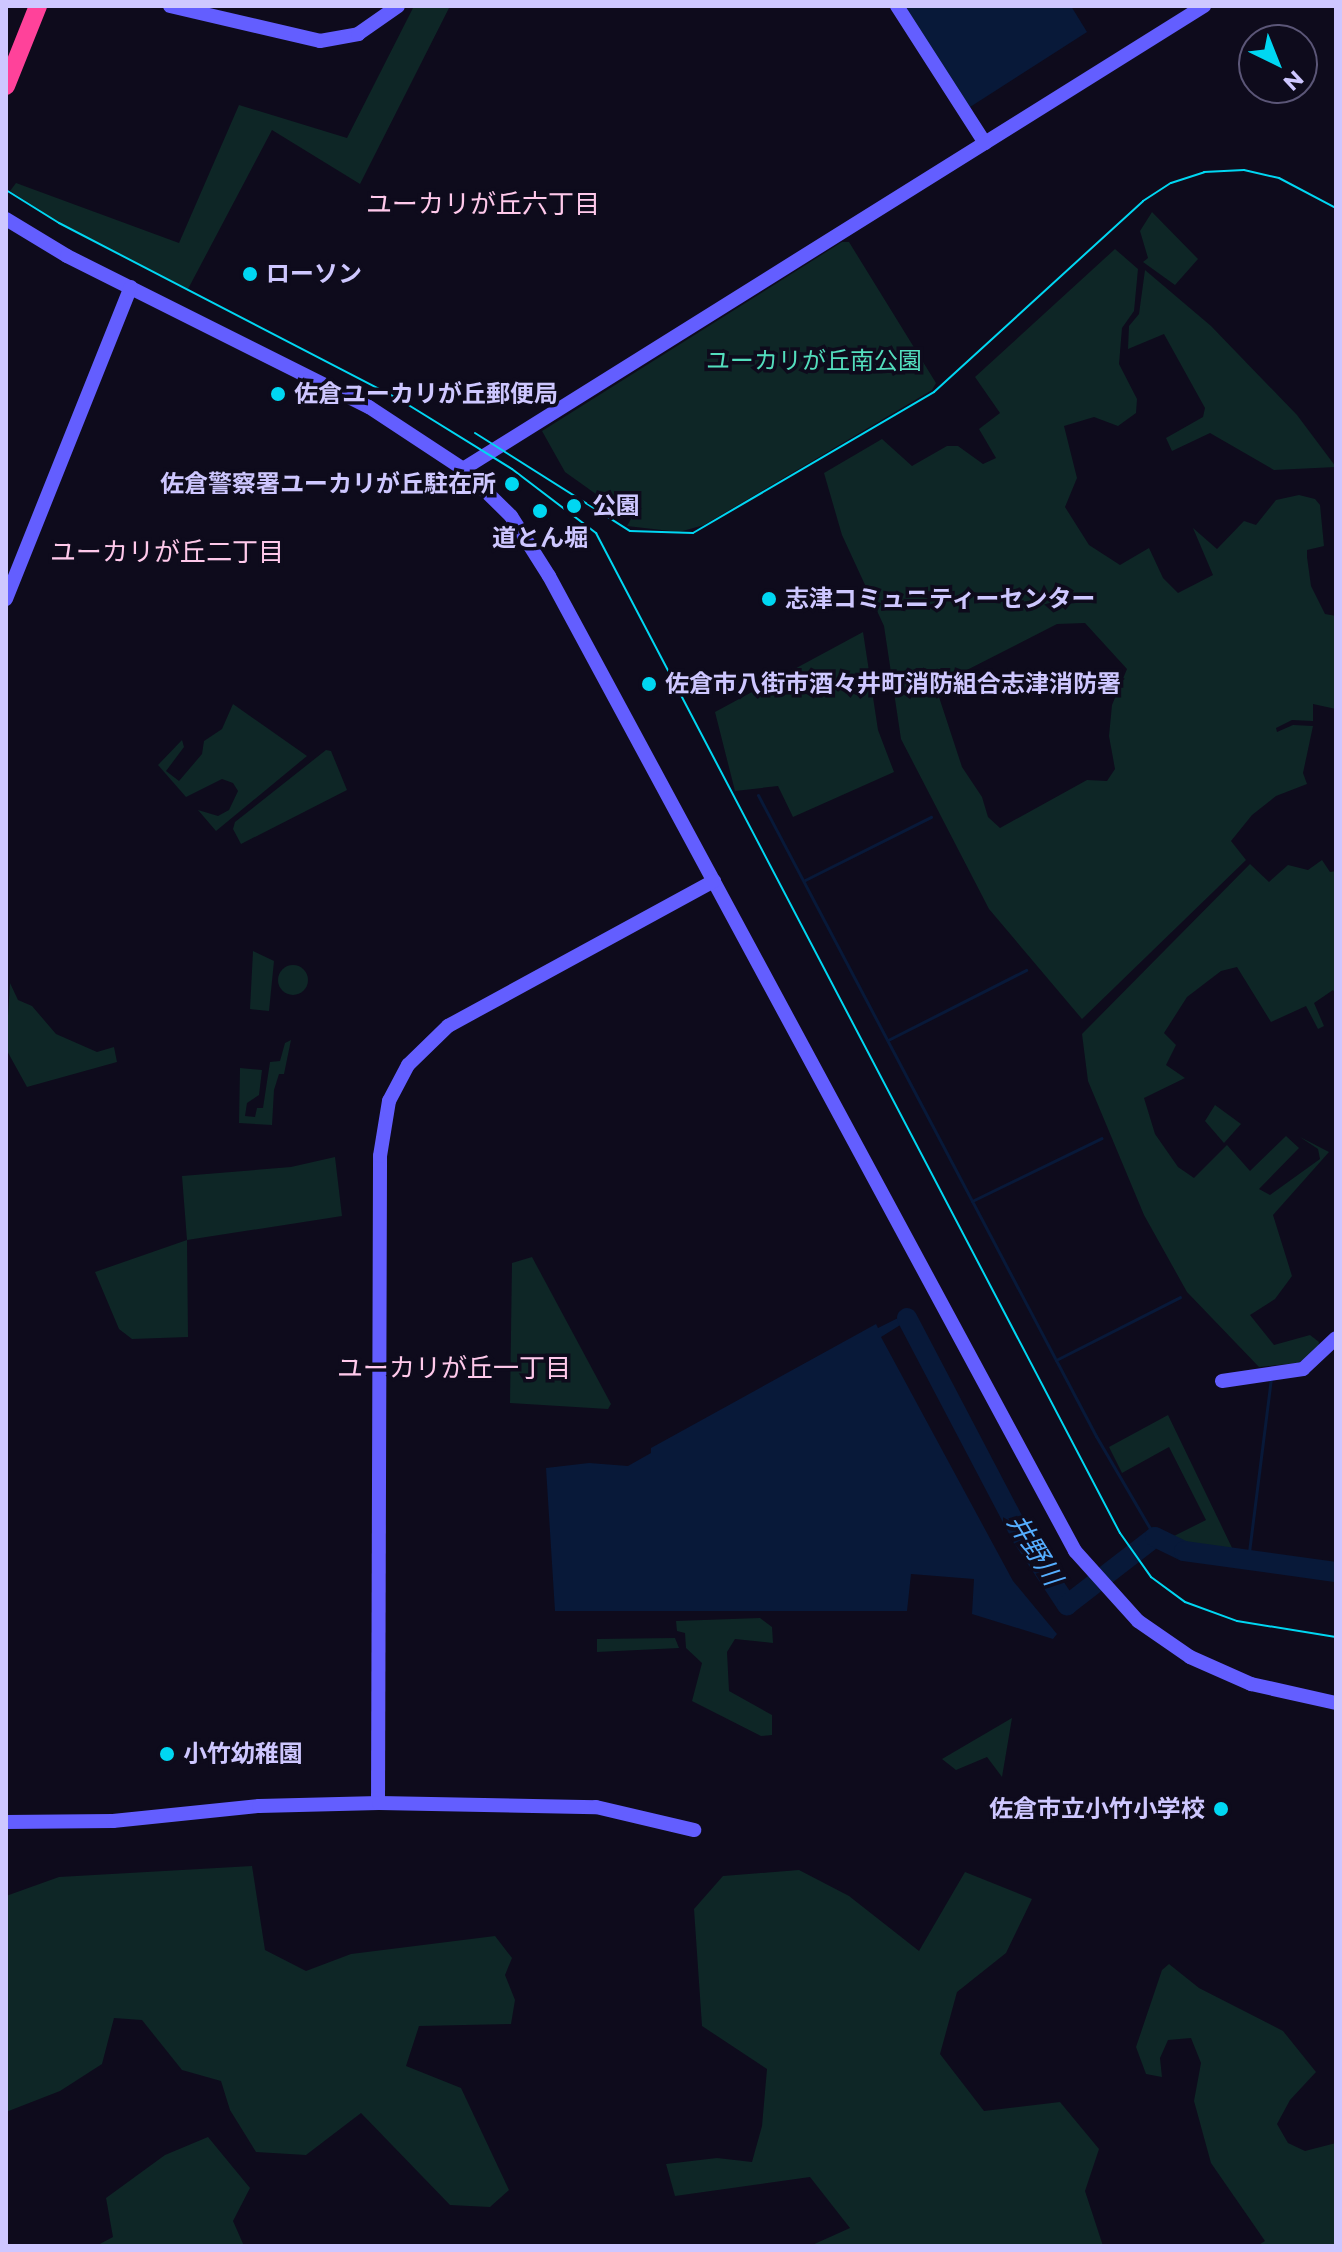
<!DOCTYPE html>
<meta charset="utf-8">
<style>
body{margin:0}
#map{position:relative;width:1342px;height:2252px;overflow:hidden;background:#0e0b1c;font-family:Montserrat,"Noto Sans JP",sans-serif}
div>[style]{position:absolute}
[style*='--x']{left:calc(var(--x)*1px);top:calc(var(--y)*1px);width:calc(var(--w)*1px);rotate:calc(var(--a)*1deg)}
.green>*{inset:0;background:#0e2626}
.round{border-radius:50%}
.water>*{inset:0;background:#081939}
.stream>*{height:3px;margin:-1.5px;padding:0 1.5px;transform-origin:1.5px;border-radius:1.5px;background:#081939}
.river>*{height:20px;margin:-10px;padding:0 10px;transform-origin:10px;border-radius:10px;background:#081939}
.secondary>*{height:14px;margin:-7px;padding:0 7px;transform-origin:7px;border-radius:7px;background:#635eff}
.highway>*{height:18px;margin:-9px;padding:0 9px;transform-origin:9px;border-radius:9px;background:#ff429a}
.tram>*{height:2px;margin:-1px;padding:0 1px;transform-origin:1px;border-radius:1px;background:#00d7f2}
.dots>*{width:22px;height:22px;translate:-50% -50%;box-sizing:border-box;border:4px solid #0e0b1c;border-radius:50%}
span{translate:-50% -50%;white-space:nowrap;text-align:center;line-height:1.15;-webkit-text-stroke:7px #0e0b1c;paint-order:stroke}
.poi-label{font-size:24px;color:#cec7ff;font-weight:700}
.left{translate:0 -50%;text-align:left}
.right{translate:-100% -50%;text-align:right}
.park-label{font-size:24px;color:#53debd}
.neighbourhood-label{font-size:26px;color:#ffc9eb}
.water-label{font-size:26px;color:#55aeff;font-style:italic}
.frame{position:absolute;inset:0;border:8px solid #cec7ff;pointer-events:none}
.north{position:absolute;left:1238px;top:24px;width:80px;height:80px;box-sizing:border-box;background:#0e0b1c;border:2px solid #5b5677;border-radius:50%;rotate:137deg;font-size:22px;font-weight:700;line-height:32px;text-align:center;color:#cec7ff}
.north::after{content:'';display:block;margin:auto;width:28px;height:36px;background:#00d7f2;clip-path:polygon(50% 0,100% 100%,50% 72%,0 100%)}
</style>
<div id="map">
<div class="green">
<div style="clip-path:polygon(414px 6px,450px 6px,360px 184px,272px 130px,188px 289px,58px 222px,10px 191px,16px 183px,179px 243px,239px 105px,347px 138px)"></div>
<div style="clip-path:polygon(1152px 212px,1198px 259px,1175px 285px,1143px 262px,1148px 258px,1140px 231px)"></div>
<div style="clip-path:polygon(842px 242px,849px 242px,936px 383px,932px 390px,704px 525px,679px 532px,627px 526px,631px 519px,565px 472px,542px 431px)"></div>
<div style="clip-path:polygon(evenodd,1115px 249px,1138px 269px,1134px 311px,1122px 328px,1119px 364px,1137px 399px,1136px 413px,1118px 426px,1094px 417px,1064px 426px,1077px 478px,1065px 507px,1089px 545px,1120px 565px,1149px 548px,1163px 578px,1178px 593px,1213px 575px,1193px 528px,1217px 549px,1244px 521px,1256px 525px,1276px 500px,1299px 495px,1315px 499px,1320px 505px,1324px 546px,1307px 550px,1307px 557px,1311px 586px,1325px 614px,1336px 616px,1336px 709px,1313px 704px,1313px 721px,1292px 720px,1276px 728px,1277px 732px,1293px 725px,1313px 726px,1303px 773px,1307px 784px,1276px 796px,1252px 815px,1231px 841px,1246px 860px,1082px 1019px,989px 909px,901px 739px,884px 626px,842px 535px,824px 473px,882px 439px,912px 466px,947px 446px,958px 446px,983px 464px,996px 458px,979px 429px,1000px 413px,975px 377px,1115px 249px,1085px 623px,1127px 669px,1112px 705px,1109px 736px,1115px 769px,1107px 781px,1087px 780px,1000px 828px,988px 817px,982px 797px,962px 767px,939px 697px,961px 686px,961px 673px,1057px 624px,1085px 623px)"></div>
<div style="clip-path:polygon(1145px 270px,1211px 326px,1297px 415px,1336px 467px,1274px 470px,1210px 433px,1172px 451px,1166px 438px,1203px 417px,1205px 408px,1164px 334px,1128px 349px,1129px 326px,1139px 314px)"></div>
<div style="clip-path:polygon(863px 632px,878px 730px,894px 772px,793px 817px,778px 786px,735px 791px,715px 712px)"></div>
<div style="clip-path:polygon(233px 704px,307px 756px,216px 831px,198px 810px,218px 816px,229px 810px,238px 791px,233px 783px,222px 779px,186px 797px,158px 765px,182px 740px,184px 747px,166px 771px,179px 781px,202px 754px,204px 741px,222px 729px)"></div>
<div style="clip-path:polygon(326px 750px,331px 751px,347px 790px,241px 844px,233px 829px,235px 822px)"></div>
<div style="clip-path:polygon(1322px 860px,1330px 872px,1336px 871px,1336px 995px,1333px 990px,1314px 1003px,1324px 1026px,1318px 1029px,1306px 1006px,1271px 1022px,1237px 967px,1221px 971px,1187px 997px,1164px 1033px,1176px 1045px,1166px 1065px,1185px 1078px,1144px 1098px,1155px 1134px,1178px 1167px,1194px 1178px,1227px 1145px,1250px 1171px,1286px 1136px,1299px 1148px,1259px 1189px,1270px 1195px,1320px 1159px,1318px 1149px,1300px 1137px,1329px 1152px,1273px 1215px,1292px 1276px,1275px 1299px,1250px 1315px,1274px 1345px,1310px 1335px,1319px 1342px,1318px 1351px,1298px 1363px,1259px 1367px,1187px 1292px,1144px 1215px,1088px 1081px,1082px 1034px,1250px 864px,1269px 882px,1288px 865px,1308px 870px)"></div>
<div style="clip-path:polygon(253px 951px,274px 961px,269px 1011px,250px 1009px)"></div>
<div class="round" style="left:278px;top:965px;width:30px;height:30px"></div>
<div style="clip-path:polygon(10px 983px,18px 1000px,32px 1006px,56px 1034px,97px 1052px,114px 1047px,117px 1062px,27px 1087px,6px 1049px)"></div>
<div style="clip-path:polygon(291px 1040px,284px 1074px,279px 1074px,274px 1090px,272px 1125px,239px 1123px,240px 1068px,262px 1070px,259px 1095px,247px 1103px,245px 1116px,255px 1117px,257px 1108px,263px 1108px,270px 1062px,280px 1061px,285px 1043px)"></div>
<div style="clip-path:polygon(1215px 1105px,1241px 1124px,1224px 1143px,1205px 1121px)"></div>
<div style="clip-path:polygon(335px 1157px,342px 1216px,187px 1240px,188px 1337px,132px 1339px,119px 1329px,95px 1272px,187px 1240px,182px 1176px,291px 1167px)"></div>
<div style="clip-path:polygon(532px 1257px,611px 1404px,608px 1409px,510px 1403px,512px 1263px)"></div>
<div style="clip-path:polygon(1168px 1415px,1236px 1556px,1186px 1549px,1166px 1540px,1206px 1520px,1169px 1447px,1122px 1473px,1109px 1447px)"></div>
<div style="clip-path:polygon(760px 1618px,772px 1627px,773px 1643px,735px 1639px,727px 1652px,729px 1691px,772px 1715px,772px 1735px,761px 1736px,692px 1701px,702px 1663px,686px 1648px,685px 1633px,677px 1631px,676px 1621px)"></div>
<div style="clip-path:polygon(597px 1639px,675px 1638px,679px 1648px,597px 1652px)"></div>
<div style="clip-path:polygon(1012px 1718px,1002px 1777px,987px 1757px,956px 1770px,942px 1759px)"></div>
<div style="clip-path:polygon(252px 1866px,265px 1950px,306px 1971px,351px 1954px,495px 1936px,512px 1958px,505px 1975px,515px 2000px,511px 2024px,419px 2026px,406px 2066px,461px 2088px,509px 2190px,490px 2207px,450px 2205px,361px 2113px,306px 2155px,256px 2152px,230px 2110px,221px 2081px,182px 2070px,142px 2020px,114px 2018px,102px 2064px,60px 2091px,6px 2112px,6px 1896px,59px 1877px)"></div>
<div style="clip-path:polygon(799px 1870px,849px 1896px,919px 1951px,965px 1872px,1032px 1899px,1006px 1953px,957px 1992px,940px 2054px,984px 2111px,1060px 2102px,1099px 2149px,1085px 2191px,1103px 2246px,810px 2246px,850px 2228px,810px 2177px,675px 2196px,666px 2164px,717px 2158px,752px 2162px,762px 2126px,767px 2069px,702px 2026px,694px 1909px,723px 1876px)"></div>
<div style="clip-path:polygon(1169px 1964px,1199px 1988px,1283px 2031px,1316px 2072px,1290px 2100px,1277px 2124px,1288px 2143px,1305px 2151px,1336px 2143px,1336px 2246px,1257px 2246px,1265px 2241px,1211px 2163px,1194px 2101px,1201px 2063px,1191px 2038px,1168px 2040px,1160px 2058px,1162px 2077px,1146px 2074px,1136px 2047px,1162px 1970px)"></div>
<div style="clip-path:polygon(208px 2137px,250px 2188px,233px 2221px,244px 2246px,96px 2246px,113px 2237px,106px 2198px,165px 2155px)"></div>
</div>
<div class="water">
<div style="clip-path:polygon(898px 6px,1071px 6px,1087px 32px,970px 107px)"></div>
<div style="clip-path:polygon(902px 1316px,905px 1322px,881px 1337px,1013px 1581px,1057px 1634px,1053px 1639px,972px 1614px,974px 1579px,911px 1574px,907px 1611px,555px 1611px,546px 1468px,589px 1463px,628px 1466px,651px 1453px,651px 1448px,876px 1324px,878px 1328px)"></div>
</div>
<div class="stream">
<div style="--x:758;--y:795;--w:725;--a:62.2"></div>
<div style="--x:1096;--y:1436;--w:117;--a:59.7"></div>
<div style="--x:805;--y:880;--w:141;--a:-26.6"></div>
<div style="--x:888;--y:1040;--w:155;--a:-26.9"></div>
<div style="--x:972;--y:1201;--w:144;--a:-25.9"></div>
<div style="--x:1056;--y:1360;--w:139;--a:-26.9"></div>
<div style="--x:1248;--y:1560;--w:182;--a:-82.8"></div>
</div>
<div class="river">
<div style="--x:907;--y:1318;--w:247;--a:62.3"></div>
<div style="--x:1022;--y:1537;--w:82;--a:56.5"></div>
<div style="--x:1067;--y:1605;--w:111;--a:-37.7"></div>
<div style="--x:1155;--y:1537;--w:32;--a:26"></div>
<div style="--x:1184;--y:1551;--w:153;--a:7.9"></div>
</div>
<div class="secondary">
<div style="--x:170;--y:6;--w:154;--a:13.1"></div>
<div style="--x:320;--y:41;--w:39;--a:-10"></div>
<div style="--x:358;--y:34;--w:49;--a:-35"></div>
<div style="--x:897;--y:6;--w:163;--a:57.3"></div>
<div style="--x:6;--y:219;--w:71;--a:31.2"></div>
<div style="--x:67;--y:256;--w:338;--a:26.6"></div>
<div style="--x:369;--y:407;--w:113;--a:33.4"></div>
<div style="--x:463;--y:469;--w:67;--a:44.4"></div>
<div style="--x:511;--y:516;--w:71;--a:57.7"></div>
<div style="--x:549;--y:576;--w:1108;--a:61.65"></div>
<div style="--x:1075;--y:1551;--w:94;--a:48"></div>
<div style="--x:1138;--y:1621;--w:63;--a:34.7"></div>
<div style="--x:1190;--y:1657;--w:67;--a:23.9"></div>
<div style="--x:1251;--y:1684;--w:87;--a:12.6"></div>
<div style="--x:463;--y:469;--w:874;--a:-32"></div>
<div style="--x:6;--y:599;--w:336;--a:-68.2"></div>
<div style="--x:1222;--y:1381;--w:82;--a:-8.4"></div>
<div style="--x:1303;--y:1369;--w:45;--a:-43.2"></div>
<div style="--x:378;--y:1803;--w:647;--a:-89.82"></div>
<div style="--x:380;--y:1156;--w:56;--a:-80.7"></div>
<div style="--x:389;--y:1101;--w:41;--a:-62.2"></div>
<div style="--x:408;--y:1065;--w:56;--a:-44.3"></div>
<div style="--x:448;--y:1026;--w:303;--a:-28.6"></div>
<div style="--x:6;--y:1822;--w:107;--a:-0.5"></div>
<div style="--x:113;--y:1821;--w:147;--a:-5.9"></div>
<div style="--x:259;--y:1806;--w:120;--a:-1.4"></div>
<div style="--x:379;--y:1803;--w:217;--a:1.1"></div>
<div style="--x:596;--y:1807;--w:101;--a:13.2"></div>
</div>
<div class="highway">
<div style="--x:6;--y:86;--w:86;--a:-68.2"></div>
</div>
<div class="tram">
<div style="--x:6;--y:190;--w:62;--a:31.9"></div>
<div style="--x:59;--y:223;--w:386;--a:27.4"></div>
<div style="--x:402;--y:401;--w:129;--a:31.7"></div>
<div style="--x:512;--y:469;--w:106;--a:37.3"></div>
<div style="--x:596;--y:533;--w:1129;--a:62.35"></div>
<div style="--x:1120;--y:1533;--w:54;--a:54.8"></div>
<div style="--x:1151;--y:1577;--w:42;--a:36.3"></div>
<div style="--x:1185;--y:1602;--w:55;--a:20.1"></div>
<div style="--x:1237;--y:1621;--w:100;--a:9.2"></div>
<div style="--x:475;--y:433;--w:183;--a:32.3"></div>
<div style="--x:630;--y:531;--w:63;--a:1.8"></div>
<div style="--x:693;--y:533;--w:279;--a:-30.3"></div>
<div style="--x:934;--y:392;--w:283;--a:-42.4"></div>
<div style="--x:1143;--y:201;--w:33;--a:-33"></div>
<div style="--x:1171;--y:183;--w:35;--a:-18"></div>
<div style="--x:1204;--y:172;--w:40;--a:-2.9"></div>
<div style="--x:1244;--y:170;--w:36;--a:13"></div>
<div style="--x:1279;--y:178;--w:64;--a:27.8"></div>
</div>
<div class="dots">
<div style="left:250px;top:274px;background:#00d7f2"></div>
<div style="left:278px;top:394px;background:#00d7f2"></div>
<div style="left:512px;top:484px;background:#00d7f2"></div>
<div style="left:574px;top:506px;background:#00d7f2"></div>
<div style="left:540px;top:511px;background:#00d7f2"></div>
<div style="left:769px;top:599px;background:#00d7f2"></div>
<div style="left:649px;top:684px;background:#00d7f2"></div>
<div style="left:167px;top:1754px;background:#00d7f2"></div>
<div style="left:1221px;top:1809px;background:#00d7f2"></div>
</div>
<div class="poi-label">
<span class="left" style="left:266px;top:274px">ローソン</span>
<span class="left" style="left:294px;top:394px">佐倉ユーカリが丘郵便局</span>
<span class="right" style="left:496px;top:484px">佐倉警察署ユーカリが丘駐在所</span>
<span class="left" style="left:592px;top:506px">公園</span>
<span style="left:540px;top:538px">道とん堀</span>
<span class="left" style="left:785px;top:599px">志津コミュニティーセンター</span>
<span class="left" style="left:665px;top:684px">佐倉市八街市酒々井町消防組合志津消防署</span>
<span class="left" style="left:183px;top:1754px">小竹幼稚園</span>
<span class="right" style="left:1205px;top:1809px">佐倉市立小竹小学校</span>
</div>
<div class="park-label">
<span style="left:814px;top:361px">ユーカリが丘南公園</span>
</div>
<div class="neighbourhood-label">
<span style="left:483px;top:205px">ユーカリが丘六丁目</span>
<span style="left:167px;top:553px">ユーカリが丘二丁目</span>
<span style="left:454px;top:1369px">ユーカリが丘一丁目</span>
</div>
<div class="water-label">
<span style="left:1034px;top:1550px;rotate:58deg">井野川</span>
</div>
<div class="frame"></div>
<div class="north">N</div>
</div>
